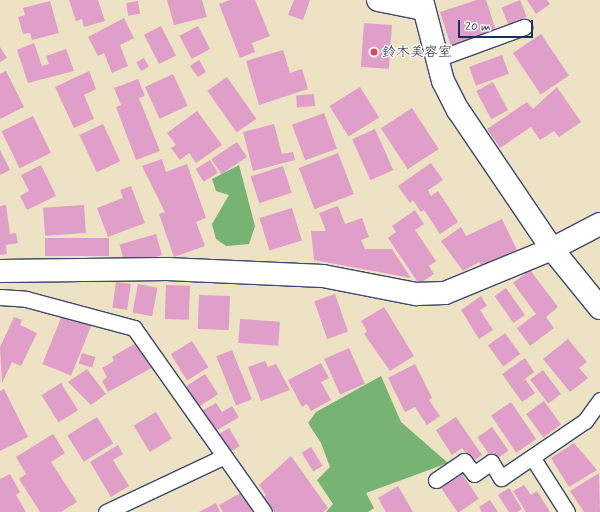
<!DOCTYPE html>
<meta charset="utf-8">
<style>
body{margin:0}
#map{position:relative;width:600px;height:512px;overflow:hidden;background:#eee2c4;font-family:Mynerve,"Klee One",sans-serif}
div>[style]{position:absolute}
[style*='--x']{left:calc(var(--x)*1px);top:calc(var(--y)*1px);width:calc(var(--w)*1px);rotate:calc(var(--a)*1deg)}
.forest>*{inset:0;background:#77b373}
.building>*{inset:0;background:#e09fc8;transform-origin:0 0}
.roads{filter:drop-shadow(1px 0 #3b4a6d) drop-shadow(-1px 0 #3b4a6d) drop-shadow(0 1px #3b4a6d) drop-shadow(0 -1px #3b4a6d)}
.service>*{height:15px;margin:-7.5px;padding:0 7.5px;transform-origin:7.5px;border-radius:7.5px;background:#fff}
.minor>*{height:22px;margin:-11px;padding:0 11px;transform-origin:11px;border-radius:11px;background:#fff}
.tertiary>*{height:22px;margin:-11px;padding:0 11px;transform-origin:11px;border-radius:11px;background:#fff}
.dots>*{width:11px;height:11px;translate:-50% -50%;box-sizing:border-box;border:2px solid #fbf7ec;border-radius:50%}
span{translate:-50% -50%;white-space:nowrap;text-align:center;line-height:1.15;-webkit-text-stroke:3px #fbf7ec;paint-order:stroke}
.poi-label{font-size:14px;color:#1b2f5e}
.left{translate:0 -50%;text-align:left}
.scale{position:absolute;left:458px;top:20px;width:75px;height:18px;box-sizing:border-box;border:2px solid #1b2f5e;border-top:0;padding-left:5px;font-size:12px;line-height:14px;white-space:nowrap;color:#1b2f5e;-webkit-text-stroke:3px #fbf7ec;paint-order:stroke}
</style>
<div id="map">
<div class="forest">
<div style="clip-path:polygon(239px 165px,255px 226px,249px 244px,226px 246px,216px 239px,212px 224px,229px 195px,216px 191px,212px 179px)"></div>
<div style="clip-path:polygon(381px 376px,401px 422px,448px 463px,366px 493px,374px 508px,368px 512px,326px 512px,333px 504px,317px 480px,330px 467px,321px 443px,308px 423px,316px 412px)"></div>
</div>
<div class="building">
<div style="clip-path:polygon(69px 0,98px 0,105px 21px,84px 27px,82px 19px,76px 21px)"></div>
<div style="clip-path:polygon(167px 0,202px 0,207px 17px,174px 25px)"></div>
<div style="clip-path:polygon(230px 0,255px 0,270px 36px,252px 43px,255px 52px,240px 58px,219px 4px)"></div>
<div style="clip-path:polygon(294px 0,310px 0,303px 20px,288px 15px)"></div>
<div style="clip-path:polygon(477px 0,486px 0,496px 31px,451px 46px,440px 12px)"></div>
<div style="left:520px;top:0;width:18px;height:20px;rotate:68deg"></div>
<div style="clip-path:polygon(527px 0,547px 0,550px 4px,536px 14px)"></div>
<div style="clip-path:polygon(50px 1px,59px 33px,32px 40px,30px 33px,23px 34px,18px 17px,25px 15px,23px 8px)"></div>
<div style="left:138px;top:1px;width:13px;height:12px;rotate:81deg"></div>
<div style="clip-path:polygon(124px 18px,134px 38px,120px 45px,128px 66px,112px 73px,104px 53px,98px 56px,88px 37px)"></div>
<div style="left:364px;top:23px;width:28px;height:44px;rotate:4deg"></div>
<div style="left:161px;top:26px;width:33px;height:19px;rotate:63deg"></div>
<div style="left:198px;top:26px;width:26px;height:21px;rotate:62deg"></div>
<div style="left:541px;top:34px;width:50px;height:34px;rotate:56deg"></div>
<div style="clip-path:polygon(34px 43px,42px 66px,49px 64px,46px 56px,66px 49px,74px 71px,28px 83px,17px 50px)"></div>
<div style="clip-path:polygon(0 47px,7px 58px,0 62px)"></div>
<div style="clip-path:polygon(283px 50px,290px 73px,302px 69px,308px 89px,259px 105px,246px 61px)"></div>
<div style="left:502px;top:55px;width:20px;height:35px;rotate:70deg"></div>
<div style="left:144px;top:58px;width:10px;height:9px;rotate:61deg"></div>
<div style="clip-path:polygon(199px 60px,206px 72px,198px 77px,190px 66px)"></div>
<div style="clip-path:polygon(6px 71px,24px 107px,0 119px,0 74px)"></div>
<div style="clip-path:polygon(89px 71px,96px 89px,84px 95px,94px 119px,74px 128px,55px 87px)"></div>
<div style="left:173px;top:74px;width:35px;height:31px;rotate:65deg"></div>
<div style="left:227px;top:77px;width:51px;height:24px;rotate:55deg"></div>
<div style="clip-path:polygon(138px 79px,145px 96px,139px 98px,160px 151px,136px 160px,116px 107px,121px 105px,114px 88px)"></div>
<div style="left:493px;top:82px;width:32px;height:19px;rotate:62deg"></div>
<div style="left:360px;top:87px;width:36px;height:36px;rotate:58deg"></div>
<div style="clip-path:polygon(557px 87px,581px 122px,559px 137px,554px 131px,540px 140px,531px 127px,500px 148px,487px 129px,527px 102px,533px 109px)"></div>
<div style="left:314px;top:94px;width:12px;height:18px;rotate:85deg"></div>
<div style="left:412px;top:108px;width:49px;height:37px;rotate:57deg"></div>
<div style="clip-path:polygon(197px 111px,222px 145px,196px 163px,189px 153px,180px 160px,171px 148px,176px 145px,167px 133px)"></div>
<div style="left:324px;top:113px;width:38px;height:34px;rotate:70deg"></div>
<div style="left:33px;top:116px;width:41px;height:35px;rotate:64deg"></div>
<div style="left:103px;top:124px;width:41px;height:26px;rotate:65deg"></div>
<div style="clip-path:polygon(274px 124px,282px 154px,293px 152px,295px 160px,253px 171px,243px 132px)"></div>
<div style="left:375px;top:129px;width:45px;height:25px;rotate:66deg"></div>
<div style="left:237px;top:142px;width:18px;height:31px;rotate:56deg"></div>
<div style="clip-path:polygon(0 150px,10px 170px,0 175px)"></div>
<div style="left:338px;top:153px;width:44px;height:42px;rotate:69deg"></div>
<div style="clip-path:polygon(162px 159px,166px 172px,187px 164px,206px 218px,196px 222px,205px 246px,174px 257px,159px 214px,165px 212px,142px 166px)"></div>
<div style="left:210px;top:160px;width:15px;height:17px;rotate:58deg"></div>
<div style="clip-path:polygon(431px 163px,443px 180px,428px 190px,431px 196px,438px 191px,458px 222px,440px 234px,424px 210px,421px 212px,413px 200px,410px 203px,398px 186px)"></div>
<div style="clip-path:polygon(41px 165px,56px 196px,27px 210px,20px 196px,29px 191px,21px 175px)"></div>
<div style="left:283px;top:166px;width:28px;height:34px;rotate:72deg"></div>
<div style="clip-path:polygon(131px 186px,145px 223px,108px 237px,97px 208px,123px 198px,120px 190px)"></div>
<div style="clip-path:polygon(6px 205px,10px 234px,16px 233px,18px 243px,6px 245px,7px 254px,0 255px,0 206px)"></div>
<div style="left:84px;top:205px;width:28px;height:41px;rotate:86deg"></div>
<div style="clip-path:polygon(338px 206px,345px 224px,362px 218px,369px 237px,361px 240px,365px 249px,392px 249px,411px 278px,314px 260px,311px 231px,326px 231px,319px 213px)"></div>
<div style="left:292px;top:208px;width:34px;height:34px;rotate:73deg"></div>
<div style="clip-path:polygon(415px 210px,424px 224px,415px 230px,436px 261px,429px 266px,434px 274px,419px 284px,388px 238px,396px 232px,392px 226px)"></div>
<div style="clip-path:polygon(502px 219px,517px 250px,482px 267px,479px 262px,463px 271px,441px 241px,461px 227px,466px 236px)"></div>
<div style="left:156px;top:234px;width:22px;height:38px;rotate:74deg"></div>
<div style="left:109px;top:238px;width:18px;height:64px;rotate:90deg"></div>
<div style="clip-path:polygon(530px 270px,558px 307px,546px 317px,554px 328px,530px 346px,517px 328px,536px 314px,513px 283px)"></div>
<div style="left:116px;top:282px;width:15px;height:26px;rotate:8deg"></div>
<div style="left:138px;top:284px;width:20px;height:29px;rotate:11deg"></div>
<div style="left:166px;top:285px;width:24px;height:34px;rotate:2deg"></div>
<div style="left:506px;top:288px;width:33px;height:14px;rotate:55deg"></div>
<div style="left:335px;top:294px;width:40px;height:22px;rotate:71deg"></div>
<div style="left:199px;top:295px;width:31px;height:34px;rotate:2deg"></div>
<div style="clip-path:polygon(481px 296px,487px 306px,480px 310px,493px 330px,479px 339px,461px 310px)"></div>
<div style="clip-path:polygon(384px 307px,414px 356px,390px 371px,364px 334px,367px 331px,361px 321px)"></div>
<div style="left:63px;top:313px;width:31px;height:55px;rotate:22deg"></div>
<div style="clip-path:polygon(14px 317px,22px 320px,20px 325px,37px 333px,21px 366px,12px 362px,2px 383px,0 347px)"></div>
<div style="left:240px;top:319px;width:40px;height:24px;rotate:4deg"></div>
<div style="left:505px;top:333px;width:26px;height:21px;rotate:54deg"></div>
<div style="clip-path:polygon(568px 339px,587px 362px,579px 368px,588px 378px,570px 392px,543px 359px)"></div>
<div style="clip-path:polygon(141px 340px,155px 366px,108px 392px,102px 381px,107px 377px,102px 368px,114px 361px,112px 357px)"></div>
<div style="left:192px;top:341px;width:31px;height:25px;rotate:58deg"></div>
<div style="left:349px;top:348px;width:39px;height:27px;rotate:66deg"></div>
<div style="left:232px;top:350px;width:53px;height:17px;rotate:68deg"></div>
<div style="left:82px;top:353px;width:14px;height:11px;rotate:17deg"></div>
<div style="clip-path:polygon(525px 358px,534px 372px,525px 379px,535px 393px,522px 402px,502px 374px)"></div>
<div style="clip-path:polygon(265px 361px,268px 367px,276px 364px,290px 390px,261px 401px,248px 367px)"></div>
<div style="clip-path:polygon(321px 363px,329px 378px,321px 382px,331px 400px,311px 411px,307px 404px,302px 407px,288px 380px)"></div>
<div style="clip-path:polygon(415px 364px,432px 398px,429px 400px,440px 416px,427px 425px,415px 407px,405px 412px,388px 378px)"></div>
<div style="clip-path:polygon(87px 369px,106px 394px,91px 405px,68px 382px)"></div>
<div style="left:543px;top:370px;width:30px;height:16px;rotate:53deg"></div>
<div style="left:205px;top:374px;width:24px;height:24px;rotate:57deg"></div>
<div style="left:61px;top:383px;width:32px;height:23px;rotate:58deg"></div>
<div style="clip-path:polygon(4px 389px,28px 437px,0 451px,0 391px)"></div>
<div style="left:544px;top:401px;width:29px;height:22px;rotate:54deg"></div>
<div style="left:511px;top:402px;width:45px;height:24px;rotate:56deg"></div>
<div style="clip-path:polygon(216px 403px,222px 412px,232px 406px,239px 417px,211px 434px,198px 413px)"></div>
<div style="left:156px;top:412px;width:31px;height:26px;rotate:59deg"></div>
<div style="left:97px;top:417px;width:31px;height:35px;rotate:58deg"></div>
<div style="clip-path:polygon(456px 417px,482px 455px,472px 462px,462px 448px,452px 455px,436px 430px)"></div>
<div style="left:492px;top:427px;width:29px;height:18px;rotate:55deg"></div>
<div style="left:229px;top:428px;width:21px;height:19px;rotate:59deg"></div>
<div style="clip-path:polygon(53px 434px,65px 453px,51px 462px,77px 502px,61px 512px,40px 512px,19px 479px,26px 474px,16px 457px)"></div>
<div style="clip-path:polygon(574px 443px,597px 470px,569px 487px,551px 458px)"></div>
<div style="clip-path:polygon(118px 445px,123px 454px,113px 460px,129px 486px,111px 497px,90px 462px)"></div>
<div style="left:311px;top:447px;width:22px;height:11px;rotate:58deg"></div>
<div style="clip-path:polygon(291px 456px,328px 508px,323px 512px,274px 512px,264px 497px,266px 495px,259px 485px)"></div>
<div style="clip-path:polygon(599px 473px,600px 512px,584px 512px,570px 491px)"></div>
<div style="clip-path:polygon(10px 474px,20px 492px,16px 495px,26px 512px,0 512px,0 479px)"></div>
<div style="left:462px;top:474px;width:30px;height:25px;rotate:56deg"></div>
<div style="clip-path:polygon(524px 485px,531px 495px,537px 491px,550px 512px,526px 512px,513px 491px)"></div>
<div style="clip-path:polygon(398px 486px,413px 512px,386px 512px,378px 498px)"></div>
<div style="clip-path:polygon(509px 488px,522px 509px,517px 512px,509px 512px,498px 495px)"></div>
<div style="clip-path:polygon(244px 491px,256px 512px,223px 512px,219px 505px)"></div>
<div style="clip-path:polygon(490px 500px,498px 512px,482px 512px,479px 507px)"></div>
<div style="clip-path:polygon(216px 503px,220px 512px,199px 512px)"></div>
</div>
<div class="roads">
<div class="service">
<div style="--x:437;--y:59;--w:93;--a:-20.2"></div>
<div style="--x:0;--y:297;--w:26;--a:4"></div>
<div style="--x:26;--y:299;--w:112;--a:15"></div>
<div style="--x:134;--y:328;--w:225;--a:54.8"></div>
<div style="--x:532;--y:457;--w:65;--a:57.5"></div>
<div style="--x:436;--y:480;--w:34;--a:-34"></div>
<div style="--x:464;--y:461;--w:16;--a:52"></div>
<div style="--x:474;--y:474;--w:21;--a:-35"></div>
<div style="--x:491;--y:462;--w:19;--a:58"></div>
<div style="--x:501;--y:478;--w:102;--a:-34.2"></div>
<div style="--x:585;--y:421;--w:26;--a:-54"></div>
<div style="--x:106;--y:512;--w:129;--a:-25.2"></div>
</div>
<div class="minor">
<div style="--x:378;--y:0;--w:46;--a:11.3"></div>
<div style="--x:0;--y:271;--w:167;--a:-0.7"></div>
<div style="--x:167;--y:269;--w:156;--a:2.6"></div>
<div style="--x:323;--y:276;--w:95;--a:11"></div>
<div style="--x:416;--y:294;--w:29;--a:-2"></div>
<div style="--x:445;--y:293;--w:116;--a:-22.4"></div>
<div style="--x:552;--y:249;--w:54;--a:-27.5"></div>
</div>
<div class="tertiary">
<div style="--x:422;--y:0;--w:84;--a:75.5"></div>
<div style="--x:443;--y:81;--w:33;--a:63"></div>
<div style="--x:458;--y:110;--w:168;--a:55.9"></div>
<div style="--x:552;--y:249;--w:76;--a:50.9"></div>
</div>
</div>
<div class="dots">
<div style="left:374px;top:52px;background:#d1495b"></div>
</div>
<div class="poi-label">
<span class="left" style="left:382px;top:52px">鈴木美容室</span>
</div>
<div class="scale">20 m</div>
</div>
